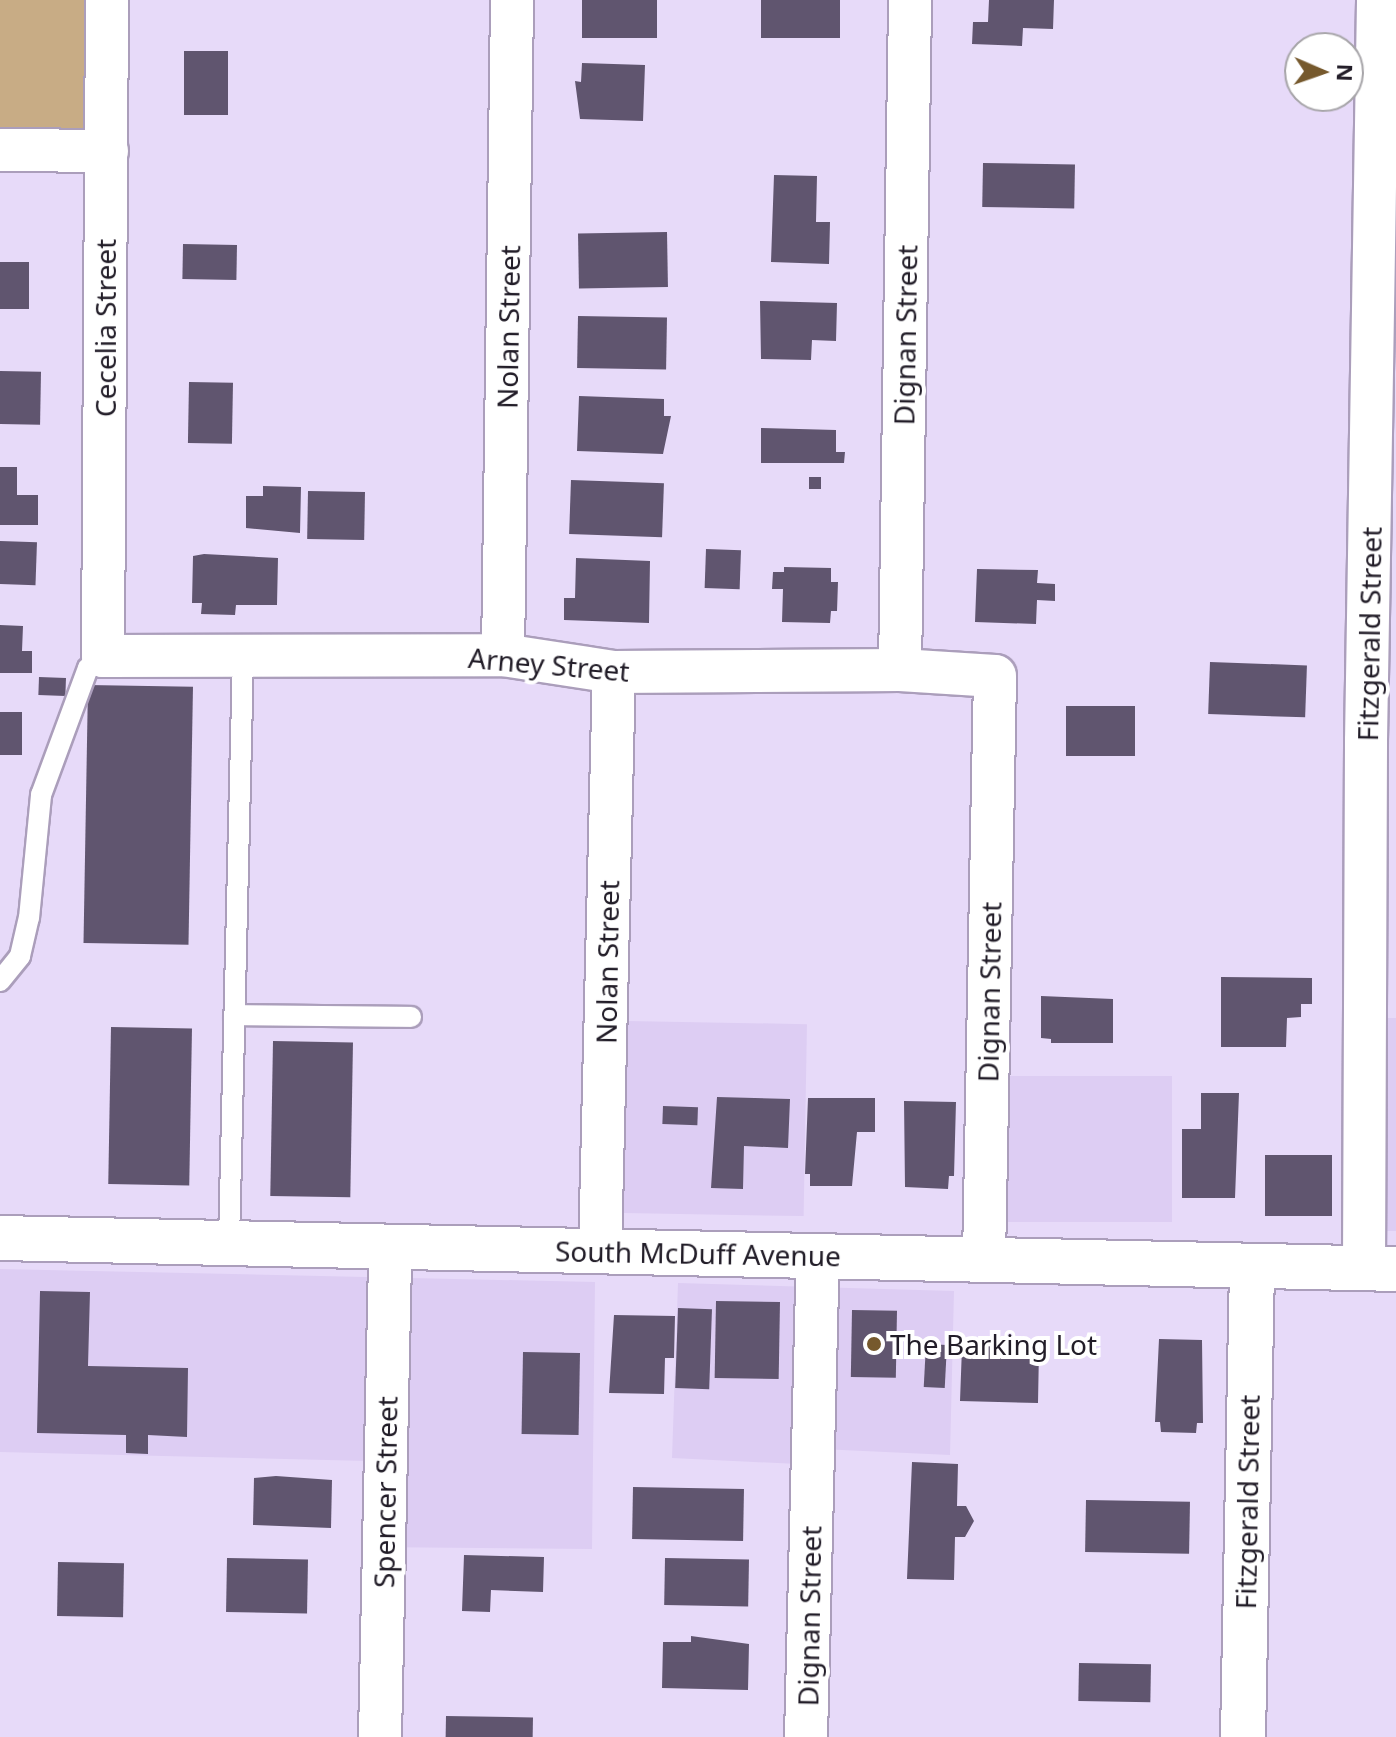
<!DOCTYPE html>
<style>
body{margin:0}
#map{position:relative;width:1396px;height:1737px;overflow:hidden;background:#e7daf9;font-family:"Noto Sans",sans-serif}
div>[style]{position:absolute}
[style*='--x']{left:calc(var(--x)*1px);top:calc(var(--y)*1px);width:calc(var(--w)*1px);rotate:calc(var(--a)*1deg)}
.built>*{inset:0;background:#ddcdf3;transform-origin:0 0}
.green>*{inset:0;background:#c8ac85;transform-origin:0 0}
.building>*{inset:0;background:#60556f;transform-origin:0 0}
.roads{filter:drop-shadow(2px 0 #ab9ebb) drop-shadow(-2px 0 #ab9ebb) drop-shadow(0 2px #ab9ebb) drop-shadow(0 -2px #ab9ebb)}
.service>*{height:20px;margin:-10px;padding:0 10px;transform-origin:10px;border-radius:10px;background:#fff}
.minor>*{height:42px;margin:-21px;padding:0 21px;transform-origin:21px;border-radius:21px;background:#fff}
.tertiary>*{height:44px;margin:-22px;padding:0 22px;transform-origin:22px;border-radius:22px;background:#fff}
.secondary>*{height:44px;margin:-22px;padding:0 22px;transform-origin:22px;border-radius:22px;background:#fff}
.dots>*{width:22px;height:22px;translate:-50% -50%;box-sizing:border-box;border:4px solid #fff;border-radius:50%}
span{translate:-50% -50%;white-space:nowrap;text-align:center;line-height:1.15;-webkit-text-stroke:8px #fff;paint-order:stroke}
.street-label{font-size:28px;color:#221d28}
.poi-label{font-size:28px;color:#221d28}
.left{translate:0 -50%;text-align:left}
.north{position:absolute;left:1284px;top:32px;width:80px;height:80px;box-sizing:border-box;background:#fff;border:2px solid #a7a5a9;border-radius:50%;rotate:92deg;font-size:22px;font-weight:700;line-height:32px;text-align:center;color:#221d28}
.north::after{content:'';display:block;margin:auto;width:28px;height:36px;background:#76592d;clip-path:polygon(50% 0,100% 100%,50% 72%,0 100%)}
</style>
<div id="map">
<div class="built">
<div style="clip-path:polygon(1385px 1018px,1396px 1018px,1396px 1231px,1383px 1231px)"></div>
<div style="left:627px;top:1021px;width:180px;height:192px;rotate:1deg"></div>
<div style="left:1005px;top:1076px;width:167px;height:146px"></div>
<div style="clip-path:polygon(0 1269px,595px 1282px,592px 1549px,367px 1547px,369px 1461px,0 1452px)"></div>
<div style="clip-path:polygon(678px 1283px,954px 1291px,950px 1455px,799px 1448px,798px 1464px,672px 1458px)"></div>
</div>
<div class="green">
<div style="left:0;top:0;width:93px;height:130px"></div>
</div>
<div class="building">
<div style="left:582px;top:0;width:75px;height:38px"></div>
<div style="left:761px;top:0;width:79px;height:38px"></div>
<div style="clip-path:polygon(989px 0,1054px 0,1053px 29px,1023px 28px,1022px 46px,972px 44px,973px 22px,988px 22px)"></div>
<div style="left:184px;top:51px;width:44px;height:64px"></div>
<div style="clip-path:polygon(582px 63px,645px 65px,643px 121px,580px 119px,575px 81px,581px 82px)"></div>
<div style="left:983px;top:163px;width:92px;height:44px;rotate:1deg"></div>
<div style="clip-path:polygon(774px 175px,817px 176px,816px 222px,830px 222px,829px 264px,771px 262px)"></div>
<div style="left:667px;top:232px;width:55px;height:89px;rotate:89deg"></div>
<div style="left:183px;top:244px;width:54px;height:35px;rotate:1deg"></div>
<div style="left:0;top:262px;width:29px;height:47px"></div>
<div style="clip-path:polygon(760px 301px,837px 303px,836px 341px,812px 340px,811px 360px,761px 359px)"></div>
<div style="left:578px;top:316px;width:89px;height:52px;rotate:1deg"></div>
<div style="left:0;top:371px;width:41px;height:53px;rotate:1deg"></div>
<div style="left:189px;top:382px;width:44px;height:61px;rotate:1deg"></div>
<div style="clip-path:polygon(579px 396px,664px 399px,664px 416px,671px 416px,663px 454px,577px 451px)"></div>
<div style="clip-path:polygon(761px 428px,836px 430px,836px 452px,845px 452px,844px 463px,761px 463px)"></div>
<div style="clip-path:polygon(0 467px,17px 467px,17px 495px,38px 495px,38px 525px,0 525px)"></div>
<div style="left:809px;top:477px;width:12px;height:12px"></div>
<div style="left:571px;top:480px;width:93px;height:54px;rotate:2deg"></div>
<div style="clip-path:polygon(263px 486px,301px 487px,300px 533px,246px 528px,246px 496px,263px 496px)"></div>
<div style="left:308px;top:491px;width:57px;height:48px;rotate:1deg"></div>
<div style="left:0;top:541px;width:37px;height:43px;rotate:2deg"></div>
<div style="left:706px;top:549px;width:35px;height:39px;rotate:2deg"></div>
<div style="clip-path:polygon(204px 554px,278px 558px,277px 605px,236px 605px,235px 615px,201px 614px,202px 603px,192px 603px,193px 556px)"></div>
<div style="clip-path:polygon(576px 558px,650px 561px,649px 623px,564px 620px,564px 598px,575px 598px)"></div>
<div style="clip-path:polygon(784px 567px,831px 568px,831px 582px,838px 582px,837px 611px,831px 611px,830px 623px,782px 622px,783px 589px,772px 589px,773px 572px,784px 572px)"></div>
<div style="clip-path:polygon(977px 569px,1038px 570px,1037px 583px,1055px 584px,1055px 601px,1037px 600px,1036px 624px,975px 622px)"></div>
<div style="clip-path:polygon(0 625px,23px 626px,22px 651px,32px 651px,32px 673px,0 673px)"></div>
<div style="left:1210px;top:662px;width:97px;height:52px;rotate:2deg"></div>
<div style="left:39px;top:677px;width:27px;height:18px;rotate:2deg"></div>
<div style="left:88px;top:685px;width:105px;height:258px;rotate:1deg"></div>
<div style="left:1135px;top:706px;width:50px;height:69px;rotate:90deg"></div>
<div style="left:0;top:712px;width:22px;height:43px"></div>
<div style="clip-path:polygon(1221px 977px,1312px 978px,1312px 1004px,1301px 1004px,1301px 1017px,1287px 1018px,1286px 1047px,1221px 1047px)"></div>
<div style="clip-path:polygon(1041px 996px,1113px 999px,1113px 1043px,1051px 1043px,1051px 1039px,1041px 1038px)"></div>
<div style="left:111px;top:1027px;width:81px;height:157px;rotate:1deg"></div>
<div style="left:273px;top:1041px;width:80px;height:155px;rotate:1deg"></div>
<div style="clip-path:polygon(1201px 1093px,1239px 1093px,1235px 1198px,1182px 1198px,1182px 1129px,1201px 1129px)"></div>
<div style="clip-path:polygon(717px 1097px,790px 1099px,788px 1148px,744px 1146px,743px 1189px,711px 1188px)"></div>
<div style="clip-path:polygon(808px 1098px,875px 1098px,875px 1132px,857px 1132px,852px 1186px,810px 1186px,810px 1174px,805px 1174px)"></div>
<div style="clip-path:polygon(904px 1101px,956px 1102px,954px 1176px,949px 1176px,948px 1189px,905px 1187px)"></div>
<div style="left:663px;top:1106px;width:35px;height:18px;rotate:2deg"></div>
<div style="left:1265px;top:1155px;width:67px;height:61px"></div>
<div style="clip-path:polygon(40px 1291px,90px 1292px,88px 1366px,188px 1368px,187px 1437px,148px 1435px,148px 1454px,126px 1453px,126px 1435px,37px 1433px)"></div>
<div style="left:716px;top:1301px;width:64px;height:77px;rotate:1deg"></div>
<div style="left:678px;top:1308px;width:34px;height:80px;rotate:2deg"></div>
<div style="left:852px;top:1310px;width:45px;height:67px;rotate:1deg"></div>
<div style="clip-path:polygon(614px 1315px,675px 1316px,674px 1358px,665px 1358px,664px 1394px,609px 1393px)"></div>
<div style="clip-path:polygon(987px 1338px,1008px 1338px,1008px 1349px,1039px 1350px,1038px 1403px,960px 1401px,962px 1347px,986px 1348px)"></div>
<div style="clip-path:polygon(1159px 1339px,1202px 1340px,1203px 1423px,1197px 1423px,1196px 1433px,1161px 1432px,1160px 1422px,1155px 1422px)"></div>
<div style="left:926px;top:1344px;width:21px;height:43px;rotate:3deg"></div>
<div style="left:523px;top:1352px;width:57px;height:82px;rotate:1deg"></div>
<div style="clip-path:polygon(912px 1462px,958px 1464px,957px 1506px,966px 1506px,974px 1521px,965px 1537px,955px 1537px,954px 1580px,907px 1579px)"></div>
<div style="clip-path:polygon(276px 1476px,332px 1480px,331px 1528px,253px 1525px,254px 1478px)"></div>
<div style="left:633px;top:1487px;width:111px;height:52px;rotate:1deg"></div>
<div style="left:1086px;top:1500px;width:104px;height:52px;rotate:1deg"></div>
<div style="clip-path:polygon(464px 1555px,544px 1557px,543px 1592px,491px 1590px,490px 1612px,462px 1611px)"></div>
<div style="left:227px;top:1558px;width:81px;height:54px;rotate:1deg"></div>
<div style="left:665px;top:1558px;width:84px;height:47px;rotate:1deg"></div>
<div style="left:58px;top:1562px;width:66px;height:54px;rotate:1deg"></div>
<div style="clip-path:polygon(691px 1636px,749px 1644px,748px 1690px,662px 1688px,663px 1642px,691px 1642px)"></div>
<div style="left:1079px;top:1663px;width:72px;height:38px;rotate:1deg"></div>
<div style="left:446px;top:1716px;width:87px;height:21px;rotate:1deg"></div>
</div>
<div class="roads">
<div class="service">
<div style="--x:0;--y:981;--w:32;--a:-51"></div>
<div style="--x:20;--y:956;--w:39;--a:-77"></div>
<div style="--x:29;--y:918;--w:124;--a:-84.4"></div>
<div style="--x:41;--y:795;--w:135;--a:-69.7"></div>
<div style="--x:88;--y:668;--w:19;--a:-39"></div>
<div style="--x:234;--y:1015;--w:177;--a:0.6"></div>
<div style="--x:229;--y:1242;--w:585;--a:-88.63"></div>
</div>
<div class="minor">
<div style="--x:107;--y:0;--w:656;--a:90.35"></div>
<div style="--x:103;--y:656;--w:400;--a:-0.1"></div>
<div style="--x:503;--y:655;--w:112;--a:8.7"></div>
<div style="--x:614;--y:672;--w:286;--a:-0.4"></div>
<div style="--x:900;--y:670;--w:95;--a:3.6"></div>
<div style="--x:995;--y:676;--w:583;--a:91.08"></div>
<div style="--x:0;--y:150;--w:107;--a:0.5"></div>
<div style="--x:503;--y:655;--w:655;--a:-89.21"></div>
<div style="--x:900;--y:670;--w:670;--a:-89.14"></div>
<div style="--x:600;--y:1252;--w:580;--a:-88.62"></div>
<div style="--x:1364;--y:1268;--w:527;--a:-89.78"></div>
<div style="--x:1366;--y:741;--w:741;--a:-89.07"></div>
<div style="--x:380;--y:1737;--w:490;--a:-88.8"></div>
<div style="--x:806;--y:1737;--w:481;--a:-88.6"></div>
</div>
<div class="tertiary">
<div style="--x:1243;--y:1737;--w:471;--a:-88.9"></div>
</div>
<div class="secondary">
<div style="--x:0;--y:1238;--w:1396;--a:1.27"></div>
</div>
</div>
<div class="dots">
<div style="left:874px;top:1344px;background:#76592d"></div>
</div>
<div class="street-label">
<span style="left:508px;top:327px;rotate:-89deg">Nolan Street</span>
<span style="left:105px;top:328px;rotate:-90deg">Cecelia Street</span>
<span style="left:905px;top:335px;rotate:-89deg">Dignan Street</span>
<span style="left:1369px;top:634px;rotate:-89deg">Fitzgerald Street</span>
<span style="left:549px;top:664px;rotate:5deg">Arney Street</span>
<span style="left:607px;top:962px;rotate:-89deg">Nolan Street</span>
<span style="left:989px;top:992px;rotate:-89deg">Dignan Street</span>
<span style="left:698px;top:1253px;rotate:1deg">South McDuff Avenue</span>
<span style="left:385px;top:1492px;rotate:-89deg">Spencer Street</span>
<span style="left:1247px;top:1502px;rotate:-89deg">Fitzgerald Street</span>
<span style="left:809px;top:1616px;rotate:-89deg">Dignan Street</span>
</div>
<div class="poi-label">
<span class="left" style="left:890px;top:1344px">The Barking Lot</span>
</div>
<div class="north">N</div>
</div>
